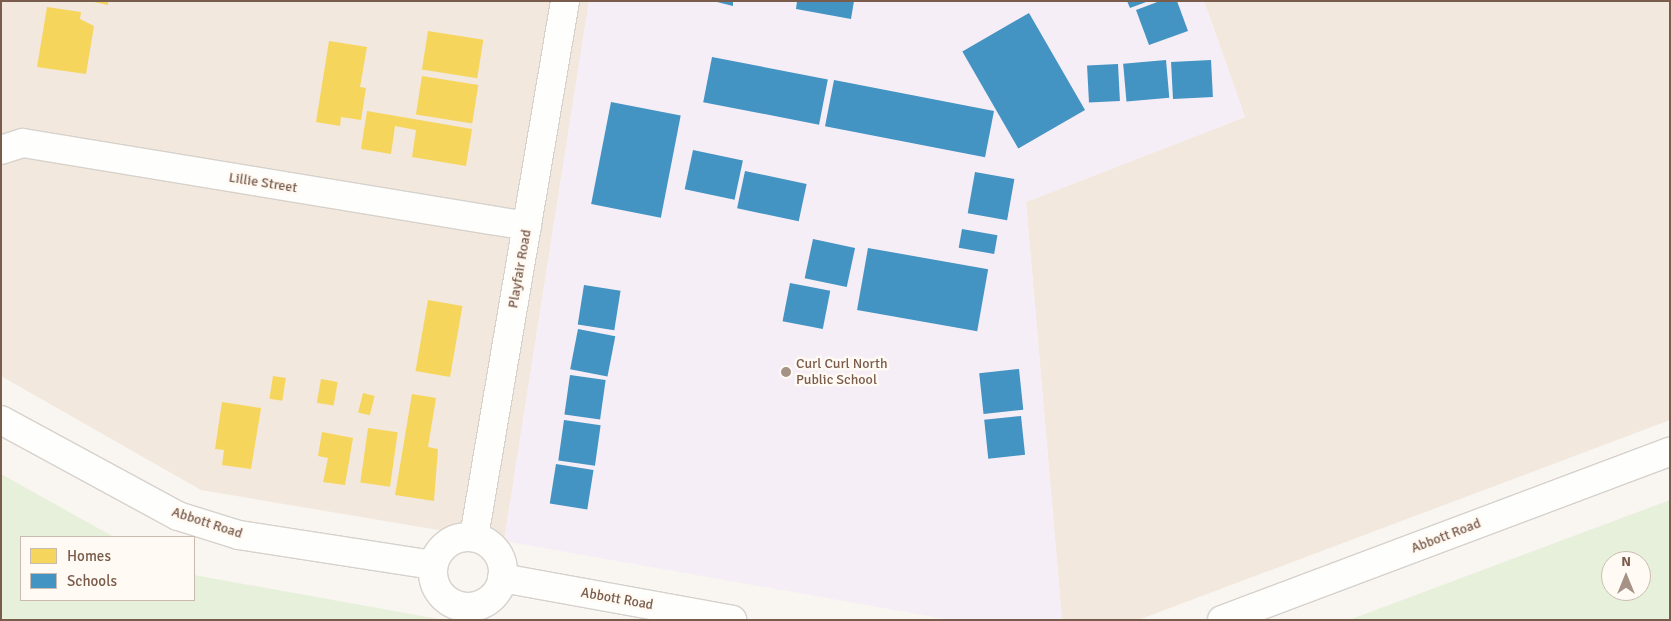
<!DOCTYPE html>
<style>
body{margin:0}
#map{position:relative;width:1671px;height:621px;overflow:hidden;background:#f9f5f0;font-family:Signika,sans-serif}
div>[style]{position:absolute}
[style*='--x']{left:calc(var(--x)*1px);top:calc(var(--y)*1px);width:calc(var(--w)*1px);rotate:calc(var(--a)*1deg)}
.residential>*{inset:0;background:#f2e8de}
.education>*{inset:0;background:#f6eef6}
.green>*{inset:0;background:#e7f0db}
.homes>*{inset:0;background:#f6d55c;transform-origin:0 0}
.schools>*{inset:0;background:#4393c3;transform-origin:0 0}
.roads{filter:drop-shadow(1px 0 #d7d1cb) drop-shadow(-1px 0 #d7d1cb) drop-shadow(0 1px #d7d1cb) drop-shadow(0 -1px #d7d1cb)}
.street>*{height:28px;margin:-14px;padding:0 14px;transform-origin:14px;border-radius:14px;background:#fefefd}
.street>.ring{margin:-14px;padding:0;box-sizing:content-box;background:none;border:28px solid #fefefd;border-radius:50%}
.dots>*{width:14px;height:14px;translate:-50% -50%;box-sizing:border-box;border:2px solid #fffaf3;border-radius:50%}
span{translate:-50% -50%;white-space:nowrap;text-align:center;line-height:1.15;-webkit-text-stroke:5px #fffaf3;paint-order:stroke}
.street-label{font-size:14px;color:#7a5c4d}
.poi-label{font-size:14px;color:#7a5c4d}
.left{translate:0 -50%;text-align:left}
.frame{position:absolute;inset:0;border:2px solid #7a5c4d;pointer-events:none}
.legend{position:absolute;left:20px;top:536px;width:175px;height:65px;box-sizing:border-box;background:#fffaf3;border:1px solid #cabbb1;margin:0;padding:6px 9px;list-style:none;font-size:15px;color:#7a5c4d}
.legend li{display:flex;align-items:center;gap:10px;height:25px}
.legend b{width:25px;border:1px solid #cabbb1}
.north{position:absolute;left:1601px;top:551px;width:50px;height:50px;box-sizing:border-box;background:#fffaf3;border:1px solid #cabbb1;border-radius:50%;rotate:0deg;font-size:14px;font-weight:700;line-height:20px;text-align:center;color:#7a5c4d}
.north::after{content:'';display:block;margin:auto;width:18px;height:22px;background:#a69286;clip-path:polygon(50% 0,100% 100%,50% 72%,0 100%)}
</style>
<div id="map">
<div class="residential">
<div style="clip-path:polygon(1px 1px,589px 1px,504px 541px,201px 490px,1px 376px)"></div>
<div style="clip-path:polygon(1204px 1px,1670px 1px,1670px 420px,1138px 620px,1062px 620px,1026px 202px,1245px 117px)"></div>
</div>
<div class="education">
<div style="clip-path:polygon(589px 1px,1204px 1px,1245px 117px,1026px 202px,1062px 620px,951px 620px,504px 541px)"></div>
</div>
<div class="green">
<div style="clip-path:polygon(1px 474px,114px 537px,21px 537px,21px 600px,194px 600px,194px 575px,444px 620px,1px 620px)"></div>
<div style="clip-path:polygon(evenodd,1670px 500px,1670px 620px,1349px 620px,1670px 500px,1611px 561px,1641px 561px,1641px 591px,1611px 591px,1611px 561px)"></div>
</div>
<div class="homes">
<div style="clip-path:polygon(89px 1px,108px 1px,108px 5px)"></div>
<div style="clip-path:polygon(47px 7px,81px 12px,80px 19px,94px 26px,86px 74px,37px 67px)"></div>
<div style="left:428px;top:31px;width:56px;height:39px;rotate:9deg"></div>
<div style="clip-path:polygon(329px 41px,367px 47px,360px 87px,366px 88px,361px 120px,341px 117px,340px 126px,316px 122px)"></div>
<div style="left:422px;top:76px;width:57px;height:39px;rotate:9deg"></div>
<div style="clip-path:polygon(367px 111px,472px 129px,466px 166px,412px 157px,416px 130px,395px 126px,391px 154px,361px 149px)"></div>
<div style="left:428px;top:300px;width:35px;height:72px;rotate:10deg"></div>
<div style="left:273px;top:376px;width:13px;height:23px;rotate:9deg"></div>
<div style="left:321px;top:379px;width:17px;height:24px;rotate:10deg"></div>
<div style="left:363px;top:393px;width:12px;height:20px;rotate:14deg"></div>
<div style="clip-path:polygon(412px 394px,436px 398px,428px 447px,438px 449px,434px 501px,395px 495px)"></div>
<div style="clip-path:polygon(222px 402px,261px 408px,251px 469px,222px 465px,224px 450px,215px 449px)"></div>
<div style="left:368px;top:428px;width:30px;height:55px;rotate:8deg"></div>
<div style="clip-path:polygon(322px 432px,353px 438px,345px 485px,323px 482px,328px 458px,318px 456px)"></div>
</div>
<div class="schools">
<div style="clip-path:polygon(713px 1px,733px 1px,733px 6px)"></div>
<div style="clip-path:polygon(797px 1px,854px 1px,851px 19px,796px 9px)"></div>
<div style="clip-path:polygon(1127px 1px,1149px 1px,1130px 8px)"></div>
<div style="clip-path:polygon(1160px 1px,1177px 1px,1188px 31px,1149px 45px,1136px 10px)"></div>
<div style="left:1029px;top:13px;width:112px;height:77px;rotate:60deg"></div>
<div style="left:712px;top:57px;width:118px;height:46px;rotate:11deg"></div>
<div style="left:1166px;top:60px;width:38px;height:43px;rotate:85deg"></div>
<div style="left:1211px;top:60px;width:37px;height:40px;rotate:87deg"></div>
<div style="left:1118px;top:64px;width:37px;height:31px;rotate:87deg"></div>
<div style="left:834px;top:80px;width:163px;height:47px;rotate:11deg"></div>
<div style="left:611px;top:102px;width:71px;height:104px;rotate:11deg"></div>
<div style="left:693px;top:150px;width:51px;height:40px;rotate:12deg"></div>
<div style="left:745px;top:171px;width:63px;height:38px;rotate:12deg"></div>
<div style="left:975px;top:172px;width:40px;height:42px;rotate:10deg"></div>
<div style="left:962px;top:229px;width:36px;height:19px;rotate:10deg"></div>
<div style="left:813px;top:239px;width:43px;height:40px;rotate:12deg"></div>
<div style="left:868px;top:248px;width:122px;height:63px;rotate:10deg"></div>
<div style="left:790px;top:283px;width:41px;height:39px;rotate:11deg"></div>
<div style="left:584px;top:285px;width:37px;height:40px;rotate:9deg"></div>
<div style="left:578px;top:329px;width:38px;height:41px;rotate:11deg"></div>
<div style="left:1019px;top:369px;width:41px;height:40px;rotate:84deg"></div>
<div style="left:570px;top:375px;width:36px;height:40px;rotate:8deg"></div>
<div style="left:1021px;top:416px;width:39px;height:37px;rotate:84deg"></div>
<div style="left:564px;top:420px;width:37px;height:41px;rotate:8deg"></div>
<div style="left:556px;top:464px;width:38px;height:40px;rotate:9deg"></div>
</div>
<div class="roads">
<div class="street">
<div style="--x:1;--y:150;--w:23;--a:-18"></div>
<div style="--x:23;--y:143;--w:511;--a:9.35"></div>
<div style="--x:1;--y:420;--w:201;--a:28.5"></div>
<div style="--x:178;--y:516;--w:64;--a:17.3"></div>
<div style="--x:239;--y:535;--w:196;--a:8.8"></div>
<div style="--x:474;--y:537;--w:544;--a:-80.36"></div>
<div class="ring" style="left:433px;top:537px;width:42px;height:42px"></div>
<div style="--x:502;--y:578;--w:234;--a:10.3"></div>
<div style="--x:1222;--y:620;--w:478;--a:-20.6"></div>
</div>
</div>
<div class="dots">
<div style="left:786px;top:372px;background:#a69286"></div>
</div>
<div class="street-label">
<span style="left:263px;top:183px;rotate:9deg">Lillie Street</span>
<span style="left:520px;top:269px;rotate:-80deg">Playfair Road</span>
<span style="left:207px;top:523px;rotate:18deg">Abbott Road</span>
<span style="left:1446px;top:536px;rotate:-21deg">Abbott Road</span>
<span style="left:617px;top:599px;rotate:10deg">Abbott Road</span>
</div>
<div class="poi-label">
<span class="left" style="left:796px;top:372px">Curl Curl North<br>Public School</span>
</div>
<div class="frame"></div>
<ul class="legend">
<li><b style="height:14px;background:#f6d55c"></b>Homes</li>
<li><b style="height:14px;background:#4393c3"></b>Schools</li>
</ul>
<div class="north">N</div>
</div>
